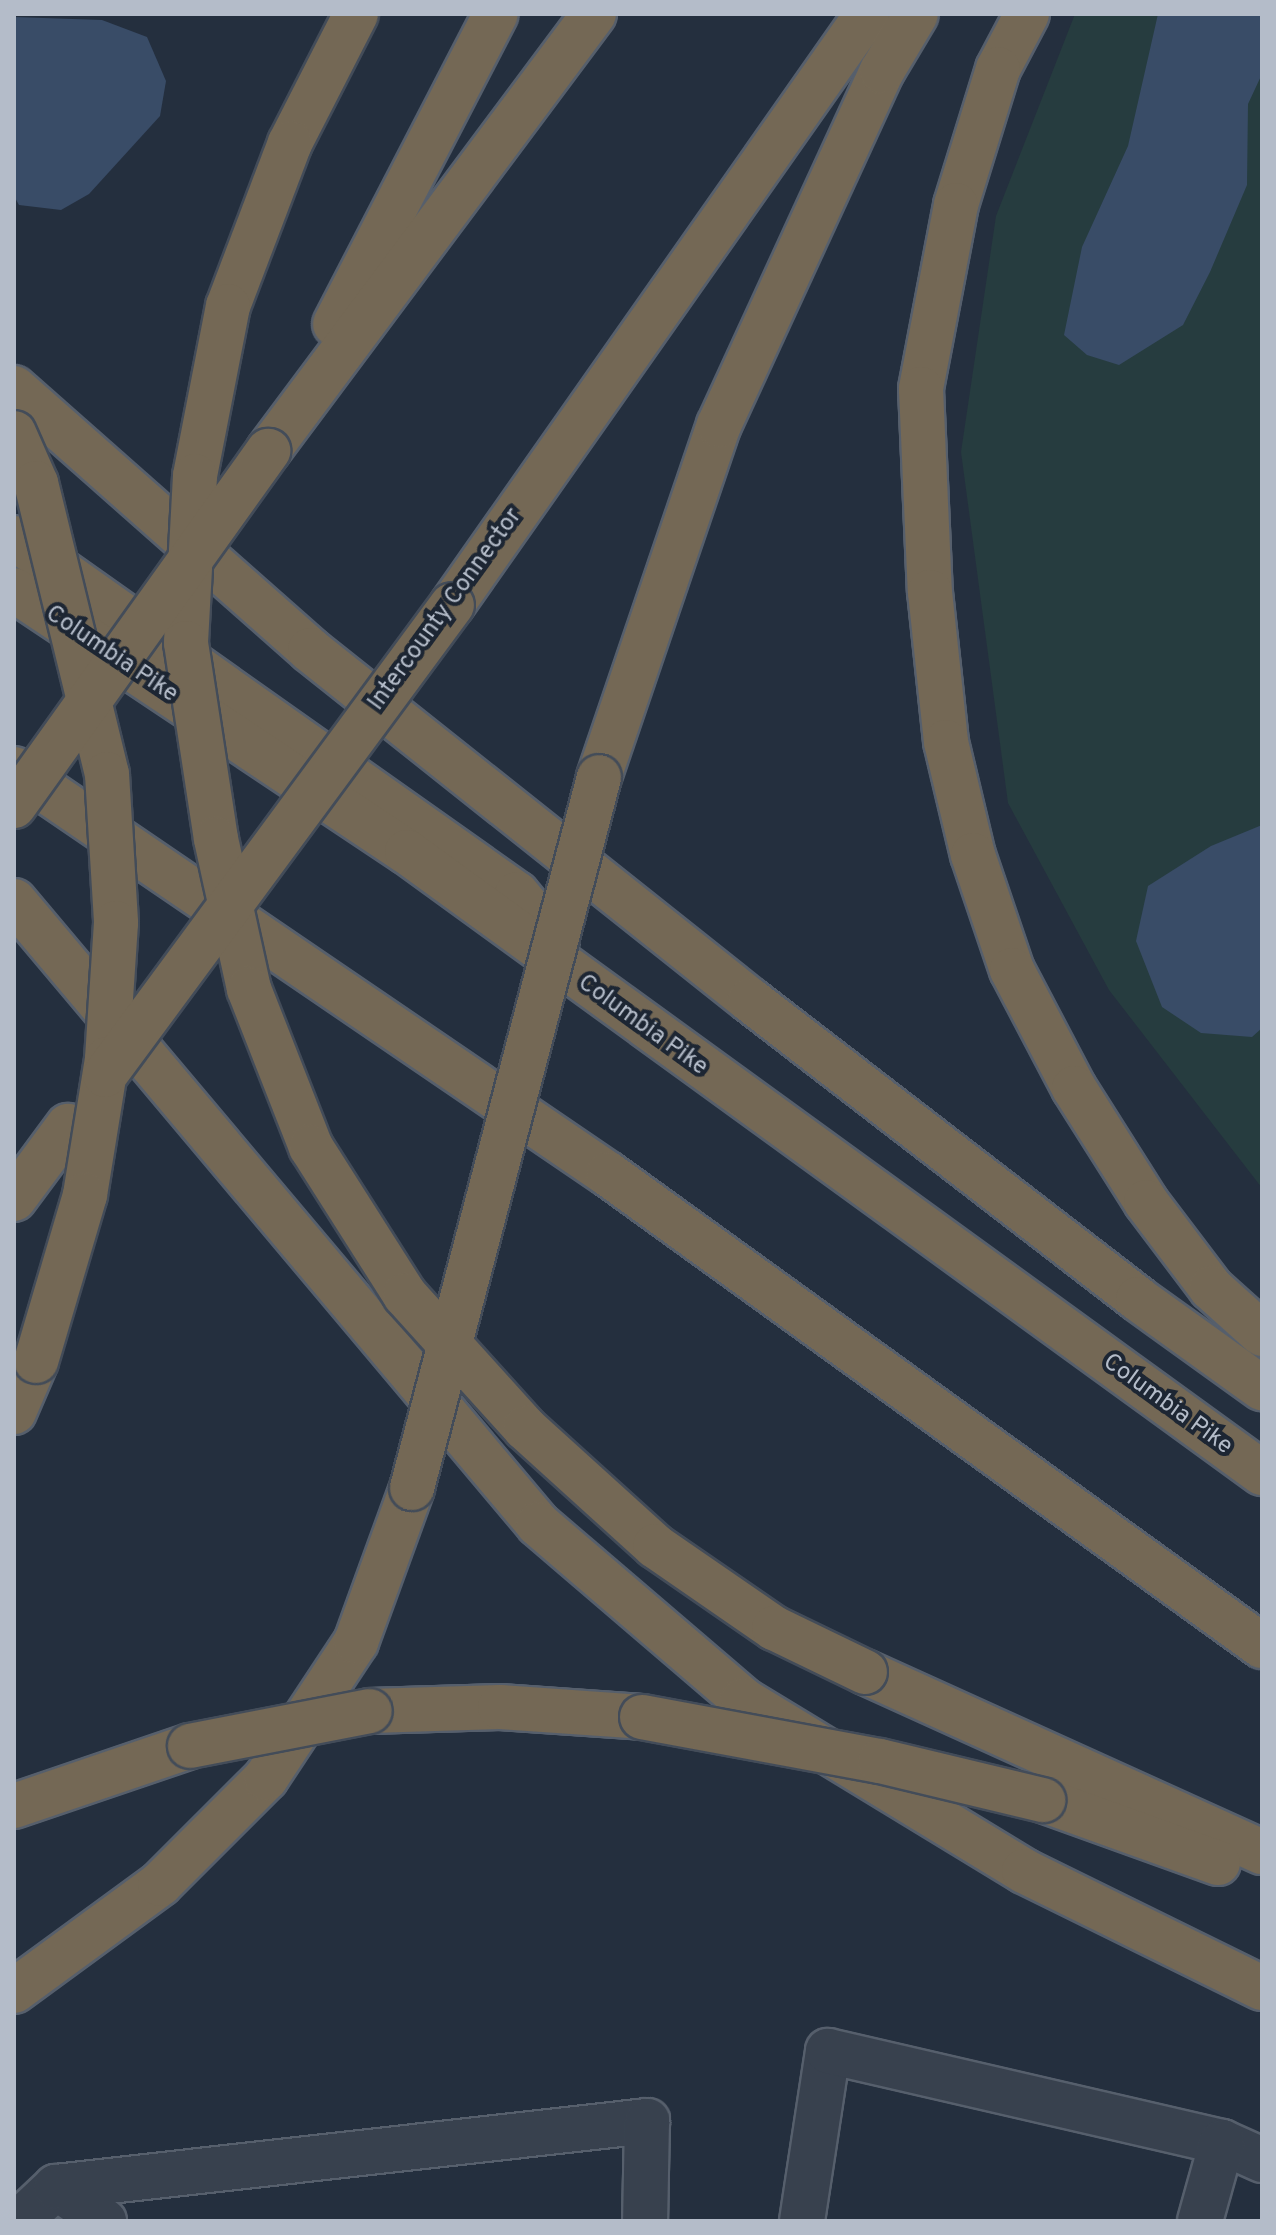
<!DOCTYPE html>
<style>
body{margin:0}
#map{position:relative;width:1276px;height:2235px;overflow:hidden;background:#242f3e;font-family:Overpass,sans-serif}
div>[style]{position:absolute}
[style*='--x']{left:calc(var(--x)*1px);top:calc(var(--y)*1px);width:calc(var(--w)*1px);rotate:calc(var(--a)*1deg)}
.green>*{inset:0;background:#263c3f}
.water>*{inset:0;background:#394c67}
.roads{filter:drop-shadow(2px 0 #565f6c) drop-shadow(-2px 0 #565f6c) drop-shadow(0 2px #565f6c) drop-shadow(0 -2px #565f6c)}
.minor>*{height:44px;margin:-22px;padding:0 22px;transform-origin:22px;border-radius:22px;background:#38414e}
.highway>*{height:44px;margin:-22px;padding:0 22px;transform-origin:22px;border-radius:22px;background:#746855}
.bridges{filter:drop-shadow(2px 0 #434c59) drop-shadow(-2px 0 #434c59) drop-shadow(0 2px #434c59) drop-shadow(0 -2px #434c59)}
.highway-bridge>*{height:44px;margin:-22px;padding:0 22px;transform-origin:22px;border-radius:22px;background:#746855}
span{translate:-50% -50%;white-space:nowrap;text-align:center;line-height:1.15;-webkit-text-stroke:8px #1d2633;paint-order:stroke}
.street-label{font-size:24px;color:#b4bcc9}
.frame{position:absolute;inset:0;border:16px solid #b4bcc9;pointer-events:none}
</style>
<div id="map">
<div class="green">
<div style="clip-path:polygon(1075px 14px,1262px 14px,1262px 1188px,1109px 990px,1008px 803px,961px 452px,996px 216px)"></div>
</div>
<div class="water">
<div style="clip-path:polygon(1158px 14px,1262px 14px,1262px 74px,1248px 104px,1247px 185px,1210px 272px,1183px 325px,1119px 365px,1087px 355px,1064px 335px,1082px 247px,1128px 146px)"></div>
<div style="clip-path:polygon(14px 17px,102px 20px,147px 37px,166px 81px,160px 116px,89px 194px,61px 210px,19px 205px,14px 196px)"></div>
<div style="clip-path:polygon(1262px 825px,1262px 1028px,1252px 1037px,1201px 1033px,1162px 1007px,1136px 941px,1148px 886px,1211px 846px)"></div>
</div>
<div class="roads">
<div class="minor">
<div style="--x:56;--y:2187;--w:59;--a:35.3"></div>
<div style="--x:20;--y:2221;--w:50;--a:-43.4"></div>
<div style="--x:56;--y:2187;--w:595;--a:-6.37"></div>
<div style="--x:647;--y:2121;--w:100;--a:91.1"></div>
<div style="--x:802;--y:2221;--w:172;--a:-81.3"></div>
<div style="--x:828;--y:2051;--w:404;--a:13"></div>
<div style="--x:1222;--y:2142;--w:44;--a:24.2"></div>
<div style="--x:1200;--y:2221;--w:82;--a:-74.4"></div>
</div>
<div class="highway">
<div style="--x:1027;--y:14;--w:62;--a:117.8"></div>
<div style="--x:998;--y:69;--w:142;--a:107.2"></div>
<div style="--x:956;--y:205;--w:187;--a:100.8"></div>
<div style="--x:921;--y:389;--w:203;--a:87.5"></div>
<div style="--x:930;--y:592;--w:151;--a:83.9"></div>
<div style="--x:946;--y:742;--w:116;--a:76.6"></div>
<div style="--x:973;--y:855;--w:121;--a:71.3"></div>
<div style="--x:1012;--y:970;--w:133;--a:62.3"></div>
<div style="--x:1074;--y:1088;--w:135;--a:57.7"></div>
<div style="--x:1146;--y:1202;--w:108;--a:52.9"></div>
<div style="--x:1211;--y:1288;--w:69;--a:42"></div>
<div style="--x:335;--y:324;--w:349;--a:-62.6"></div>
<div style="--x:14;--y:388;--w:395;--a:41.5"></div>
<div style="--x:310;--y:650;--w:562;--a:38.5"></div>
<div style="--x:750;--y:1000;--w:490;--a:37.6"></div>
<div style="--x:1138;--y:1299;--w:153;--a:35.7"></div>
<div style="--x:268;--y:451;--w:545;--a:-53.28"></div>
<div style="--x:14;--y:538;--w:616;--a:35.29"></div>
<div style="--x:517;--y:894;--w:62;--a:50.2"></div>
<div style="--x:14;--y:590;--w:472;--a:33.7"></div>
<div style="--x:407;--y:852;--w:1057;--a:35.99"></div>
<div style="--x:452;--y:605;--w:722;--a:-54.92"></div>
<div style="--x:14;--y:769;--w:719;--a:34.29"></div>
<div style="--x:608;--y:1174;--w:807;--a:35.82"></div>
<div style="--x:599;--y:777;--w:372;--a:-71.2"></div>
<div style="--x:719;--y:425;--w:390;--a:-65.3"></div>
<div style="--x:882;--y:71;--w:66;--a:-59.2"></div>
<div style="--x:14;--y:901;--w:814;--a:49.93"></div>
<div style="--x:538;--y:1524;--w:270;--a:40.6"></div>
<div style="--x:743;--y:1700;--w:329;--a:31.3"></div>
<div style="--x:1024;--y:1871;--w:265;--a:26.2"></div>
<div style="--x:14;--y:1199;--w:91;--a:-53.5"></div>
<div style="--x:14;--y:1412;--w:56;--a:-66.7"></div>
<div style="--x:865;--y:1672;--w:436;--a:24.4"></div>
<div style="--x:370;--y:1711;--w:130;--a:-1.8"></div>
<div style="--x:500;--y:1707;--w:142;--a:4"></div>
<div style="--x:1043;--y:1800;--w:186;--a:19.8"></div>
<div style="--x:14;--y:1806;--w:186;--a:-18.8"></div>
<div style="--x:14;--y:1991;--w:181;--a:-36.2"></div>
<div style="--x:160;--y:1884;--w:150;--a:-45"></div>
<div style="--x:266;--y:1778;--w:163;--a:-56.5"></div>
<div style="--x:356;--y:1642;--w:164;--a:-70"></div>
</div>
</div>
<div class="bridges">
<div class="highway-bridge">
<div style="--x:356;--y:14;--w:145;--a:117.1"></div>
<div style="--x:290;--y:143;--w:174;--a:110.8"></div>
<div style="--x:228;--y:306;--w:173;--a:101"></div>
<div style="--x:195;--y:476;--w:167;--a:93.1"></div>
<div style="--x:186;--y:643;--w:198;--a:81.3"></div>
<div style="--x:216;--y:839;--w:154;--a:77.6"></div>
<div style="--x:249;--y:989;--w:170;--a:68.6"></div>
<div style="--x:311;--y:1147;--w:175;--a:57.6"></div>
<div style="--x:405;--y:1295;--w:179;--a:47.9"></div>
<div style="--x:525;--y:1428;--w:176;--a:42.2"></div>
<div style="--x:655;--y:1546;--w:145;--a:34.6"></div>
<div style="--x:774;--y:1628;--w:101;--a:25.8"></div>
<div style="--x:14;--y:433;--w:55;--a:66.3"></div>
<div style="--x:36;--y:483;--w:300;--a:76.3"></div>
<div style="--x:107;--y:774;--w:149;--a:86.5"></div>
<div style="--x:116;--y:923;--w:136;--a:93.8"></div>
<div style="--x:107;--y:1059;--w:138;--a:99.2"></div>
<div style="--x:85;--y:1195;--w:173;--a:106.4"></div>
<div style="--x:14;--y:806;--w:437;--a:-54.4"></div>
<div style="--x:105;--y:1075;--w:584;--a:-53.56"></div>
<div style="--x:412;--y:1488;--w:735;--a:-75.26"></div>
<div style="--x:642;--y:1717;--w:242;--a:10.5"></div>
<div style="--x:880;--y:1761;--w:168;--a:13.5"></div>
<div style="--x:190;--y:1746;--w:183;--a:-11"></div>
</div>
</div>
<div class="street-label">
<span style="left:446px;top:610px;rotate:-54deg">Intercounty Connector</span>
<span style="left:111px;top:655px;rotate:34deg">Columbia Pike</span>
<span style="left:642px;top:1026px;rotate:36deg">Columbia Pike</span>
<span style="left:1167px;top:1405px;rotate:36deg">Columbia Pike</span>
</div>
<div class="frame"></div>
</div>
